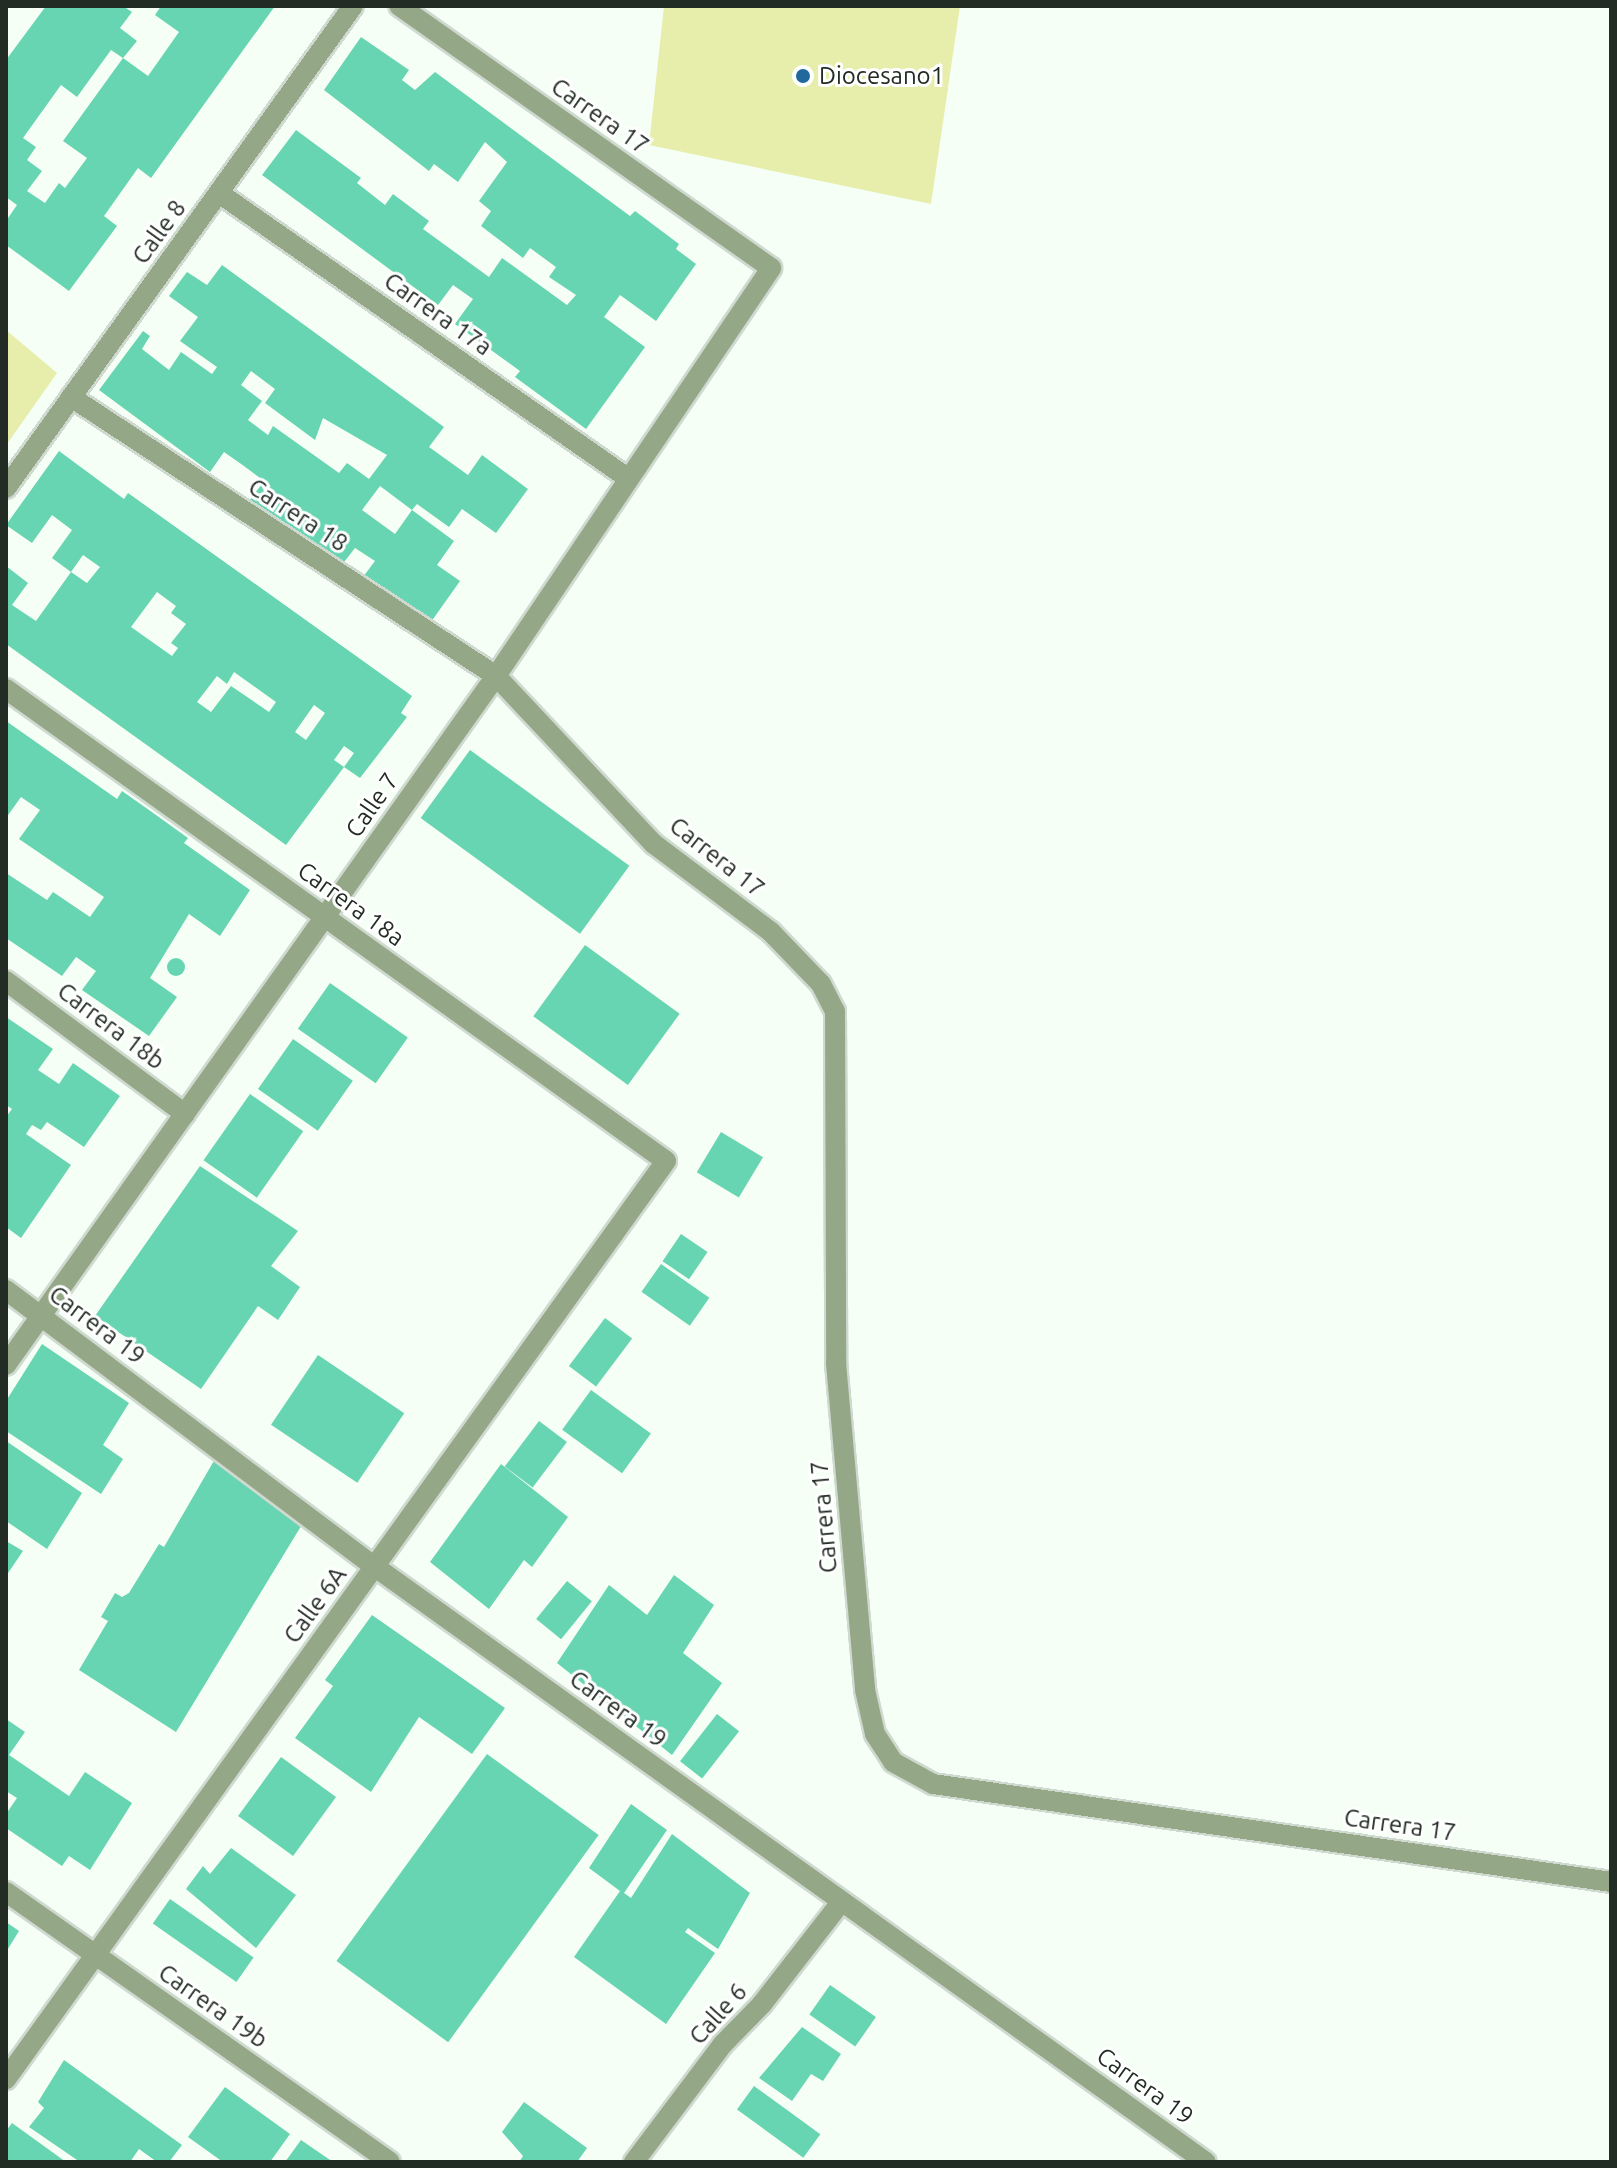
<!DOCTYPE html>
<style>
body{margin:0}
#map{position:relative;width:1617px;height:2168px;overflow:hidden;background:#f5fff6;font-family:Ubuntu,sans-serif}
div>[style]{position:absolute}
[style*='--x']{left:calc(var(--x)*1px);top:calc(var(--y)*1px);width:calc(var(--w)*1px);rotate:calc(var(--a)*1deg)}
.green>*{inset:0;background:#e7eeab}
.building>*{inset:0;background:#67d5b1;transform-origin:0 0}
.round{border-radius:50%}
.roads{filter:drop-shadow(2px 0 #cfd9d0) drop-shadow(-2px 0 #cfd9d0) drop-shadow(0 2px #cfd9d0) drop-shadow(0 -2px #cfd9d0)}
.minor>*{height:20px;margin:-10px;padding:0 10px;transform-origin:10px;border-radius:10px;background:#94a786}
.dots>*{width:22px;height:22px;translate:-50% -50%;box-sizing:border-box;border:4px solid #fff;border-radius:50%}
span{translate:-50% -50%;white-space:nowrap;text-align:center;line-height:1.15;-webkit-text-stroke:6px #fff;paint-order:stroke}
.poi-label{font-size:24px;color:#222b24}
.left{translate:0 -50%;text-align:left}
.street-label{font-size:24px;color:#222b24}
.frame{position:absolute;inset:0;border:8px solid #222b24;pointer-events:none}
</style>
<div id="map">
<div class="green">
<div style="clip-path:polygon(664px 6px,960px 6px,931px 204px,649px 145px)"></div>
<div style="clip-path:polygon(6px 330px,57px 373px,7px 444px,6px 444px)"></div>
</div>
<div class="building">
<div style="clip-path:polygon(46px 6px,123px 6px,132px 12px,120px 28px,137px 41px,123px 58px,111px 50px,77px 97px,61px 85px,23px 138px,36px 147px,27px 160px,42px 171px,27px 191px,45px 203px,59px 183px,65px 188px,87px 158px,63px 141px,123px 58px,148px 76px,179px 32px,155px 15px,161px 6px,275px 6px,151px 178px,138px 168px,104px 216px,117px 226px,69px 291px,6px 245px,6px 221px,17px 205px,6px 197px,6px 60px)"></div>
<div style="clip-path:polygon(361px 37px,409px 70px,402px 80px,415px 90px,435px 72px,630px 216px,635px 211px,679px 244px,676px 249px,696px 264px,656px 321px,620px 295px,604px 317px,645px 347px,586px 429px,515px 377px,520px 371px,455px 324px,473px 299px,453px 285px,438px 305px,262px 175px,296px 130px,361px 178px,357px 183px,385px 205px,393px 194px,429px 221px,423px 229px,489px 277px,502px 258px,567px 305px,576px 295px,549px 277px,556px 267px,530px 248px,523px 258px,481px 226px,491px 211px,479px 201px,507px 162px,485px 142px,458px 182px,434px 164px,429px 171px,324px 90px)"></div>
<div style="clip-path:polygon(evenodd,222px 265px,444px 427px,429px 447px,468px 475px,482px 455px,528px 489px,496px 533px,462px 509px,449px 527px,417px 504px,412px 510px,454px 541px,437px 565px,460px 581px,426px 629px,360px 581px,375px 561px,355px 548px,341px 566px,250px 500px,264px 481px,244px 466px,224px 452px,210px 472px,99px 390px,143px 331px,150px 336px,142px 349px,169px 370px,181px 352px,212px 374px,217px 367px,180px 341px,198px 317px,169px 296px,187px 272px,207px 285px,222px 265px,251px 371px,275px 389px,265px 403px,315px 440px,323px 418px,387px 455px,369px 479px,347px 463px,339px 473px,273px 426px,268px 435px,248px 420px,262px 401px,241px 385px,251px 371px,222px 265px,380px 486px,412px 510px,395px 534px,362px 510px,380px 486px)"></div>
<div style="clip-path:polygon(evenodd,59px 451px,124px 499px,128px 493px,412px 696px,401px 713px,407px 717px,360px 778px,344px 767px,354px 753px,344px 746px,334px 760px,344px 767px,286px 845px,6px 644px,6px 566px,28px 583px,12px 605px,36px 621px,71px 572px,52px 558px,72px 530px,52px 515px,32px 543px,6px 525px,59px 451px,83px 555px,100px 567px,87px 583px,71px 572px,83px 555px,59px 451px,157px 592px,176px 606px,171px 613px,186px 624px,171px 643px,178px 648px,172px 656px,131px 627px,157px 592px,59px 451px,234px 672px,276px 702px,269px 712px,231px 686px,211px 712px,197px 702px,217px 676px,227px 684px,234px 672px,59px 451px,314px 705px,325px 713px,306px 740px,295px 732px,314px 705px)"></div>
<div style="clip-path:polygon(6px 721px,117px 799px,122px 791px,149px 810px,188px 838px,184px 843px,250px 890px,220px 936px,189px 914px,150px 978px,177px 997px,149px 1036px,82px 990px,96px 971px,76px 957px,62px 976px,6px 938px,6px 873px,47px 900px,53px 892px,90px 917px,104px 897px,19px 839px,40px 810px,21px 797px,6px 818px)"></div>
<div style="left:470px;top:750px;width:197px;height:84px;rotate:36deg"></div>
<div style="left:585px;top:945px;width:117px;height:88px;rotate:36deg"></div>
<div class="round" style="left:167px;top:958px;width:18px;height:18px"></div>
<div style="left:330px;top:983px;width:95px;height:56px;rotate:35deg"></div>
<div style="clip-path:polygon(6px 1017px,53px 1049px,38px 1070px,59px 1084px,73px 1063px,120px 1096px,84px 1147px,47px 1122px,41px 1130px,32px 1125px,26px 1134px,71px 1165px,21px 1238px,6px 1227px,6px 1117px,12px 1109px,6px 1105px)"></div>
<div style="left:293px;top:1039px;width:73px;height:61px;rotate:35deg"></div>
<div style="left:250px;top:1094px;width:65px;height:81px;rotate:35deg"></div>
<div style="left:721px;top:1132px;width:49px;height:47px;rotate:31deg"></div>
<div style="clip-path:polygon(200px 1166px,298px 1231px,271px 1266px,300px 1287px,278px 1320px,258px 1306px,201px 1389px,95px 1316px)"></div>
<div style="left:681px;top:1234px;width:32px;height:33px;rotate:34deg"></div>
<div style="left:661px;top:1264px;width:59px;height:34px;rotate:35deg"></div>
<div style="left:605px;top:1318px;width:34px;height:60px;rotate:37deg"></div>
<div style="clip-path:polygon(42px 1344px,129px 1403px,103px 1445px,123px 1459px,101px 1494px,6px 1431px,6px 1401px)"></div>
<div style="left:318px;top:1355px;width:104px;height:84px;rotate:34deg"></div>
<div style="left:591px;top:1390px;width:74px;height:49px;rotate:36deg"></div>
<div style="left:539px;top:1421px;width:35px;height:57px;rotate:37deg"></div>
<div style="clip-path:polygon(6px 1441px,82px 1493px,47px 1549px,6px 1521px)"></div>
<div style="clip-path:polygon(215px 1459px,306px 1518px,176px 1732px,79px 1670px,108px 1621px,101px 1617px,115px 1593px,122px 1597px,129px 1593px,159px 1544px,164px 1547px)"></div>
<div style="clip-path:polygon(501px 1464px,568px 1517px,532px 1567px,524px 1560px,489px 1609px,430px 1562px)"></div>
<div style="clip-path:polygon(6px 1541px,23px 1551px,6px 1576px)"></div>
<div style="clip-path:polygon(674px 1575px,714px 1605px,683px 1653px,722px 1683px,672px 1755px,557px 1663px,609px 1585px,647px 1615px)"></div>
<div style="left:567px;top:1581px;width:32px;height:49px;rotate:39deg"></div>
<div style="clip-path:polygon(372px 1615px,505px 1708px,472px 1754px,419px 1717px,371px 1792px,295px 1738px,333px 1686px,325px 1680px)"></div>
<div style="left:717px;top:1714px;width:28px;height:60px;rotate:38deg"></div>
<div style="clip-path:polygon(6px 1719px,25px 1732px,9px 1755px,69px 1796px,85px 1772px,132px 1803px,90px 1870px,69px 1856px,62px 1866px,6px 1828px,6px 1814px,17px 1798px,6px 1791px)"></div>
<div style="left:487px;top:1754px;width:138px;height:256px;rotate:36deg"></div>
<div style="left:281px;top:1757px;width:68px;height:73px;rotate:36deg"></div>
<div style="clip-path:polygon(631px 1804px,667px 1830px,624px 1893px,631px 1898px,672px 1834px,750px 1893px,718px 1949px,688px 1928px,685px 1932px,715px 1953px,666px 2024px,574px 1957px,620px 1891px,589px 1868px)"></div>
<div style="clip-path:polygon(231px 1848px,296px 1895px,256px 1948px,186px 1889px,203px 1866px,210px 1874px)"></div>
<div style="left:170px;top:1899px;width:102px;height:30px;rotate:35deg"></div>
<div style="clip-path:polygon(6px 1922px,19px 1931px,6px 1952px)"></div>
<div style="left:830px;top:1985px;width:56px;height:36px;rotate:35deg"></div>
<div style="clip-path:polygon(802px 2027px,841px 2054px,823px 2081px,811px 2074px,792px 2101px,759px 2078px)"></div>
<div style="clip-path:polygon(64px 2060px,182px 2145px,169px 2162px,157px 2162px,139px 2149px,130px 2162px,80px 2162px,29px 2127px,44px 2108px,38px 2102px)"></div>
<div style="left:754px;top:2086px;width:82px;height:29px;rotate:36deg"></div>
<div style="clip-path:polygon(225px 2087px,290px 2134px,270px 2162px,223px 2162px,188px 2137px)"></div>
<div style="clip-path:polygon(524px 2102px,587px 2148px,577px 2162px,519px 2162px,523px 2156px,502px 2132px)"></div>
<div style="clip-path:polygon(12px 2123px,66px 2162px,6px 2162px,6px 2131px)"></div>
<div style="clip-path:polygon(301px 2140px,333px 2162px,285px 2162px)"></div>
</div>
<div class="roads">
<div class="minor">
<div style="--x:219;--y:193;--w:499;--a:34.9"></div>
<div style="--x:71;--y:397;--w:508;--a:33.28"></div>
<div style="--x:496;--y:676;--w:231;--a:46.8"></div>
<div style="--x:654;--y:844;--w:146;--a:36.9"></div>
<div style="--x:771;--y:932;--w:72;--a:46.1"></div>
<div style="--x:821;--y:984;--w:30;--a:63"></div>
<div style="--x:835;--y:1011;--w:352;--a:89.8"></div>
<div style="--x:836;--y:1363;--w:328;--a:84.9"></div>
<div style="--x:865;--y:1690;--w:45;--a:77.2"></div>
<div style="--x:875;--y:1734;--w:33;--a:57"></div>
<div style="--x:893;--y:1762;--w:46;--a:28.8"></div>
<div style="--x:933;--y:1784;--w:685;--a:8.22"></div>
<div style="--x:6;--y:488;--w:594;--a:-54.25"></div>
<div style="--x:6;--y:689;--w:811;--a:35.57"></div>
<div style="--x:666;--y:1161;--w:1131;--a:125.71"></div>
<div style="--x:6;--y:981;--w:223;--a:36.6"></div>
<div style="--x:6;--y:1290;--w:460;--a:36.9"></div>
<div style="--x:374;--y:1566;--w:1023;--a:35.62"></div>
<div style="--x:6;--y:1365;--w:845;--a:-54.58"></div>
<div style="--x:496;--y:676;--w:492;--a:-56"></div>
<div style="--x:771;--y:268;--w:455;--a:-144.8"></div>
<div style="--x:6;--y:1892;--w:469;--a:35.1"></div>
<div style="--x:634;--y:2162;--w:148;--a:-53"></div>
<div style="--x:723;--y:2044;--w:56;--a:-45.7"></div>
<div style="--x:762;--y:2004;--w:130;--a:-52.2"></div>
</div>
</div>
<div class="dots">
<div style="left:803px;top:76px;background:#21689c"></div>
</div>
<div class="poi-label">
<span class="left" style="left:819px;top:76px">Diocesano1</span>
</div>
<div class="street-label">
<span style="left:600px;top:116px;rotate:35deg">Carrera 17</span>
<span style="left:159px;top:232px;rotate:-54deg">Calle 8</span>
<span style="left:438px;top:314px;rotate:35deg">Carrera 17a</span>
<span style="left:298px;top:515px;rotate:33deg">Carrera 18</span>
<span style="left:372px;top:805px;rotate:-55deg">Calle 7</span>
<span style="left:717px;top:857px;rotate:38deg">Carrera 17</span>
<span style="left:351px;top:904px;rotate:36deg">Carrera 18a</span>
<span style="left:111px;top:1026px;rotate:37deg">Carrera 18b</span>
<span style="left:97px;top:1325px;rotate:37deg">Carrera 19</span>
<span style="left:824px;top:1517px;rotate:-95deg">Carrera 17</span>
<span style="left:315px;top:1605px;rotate:-54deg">Calle 6A</span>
<span style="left:618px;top:1709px;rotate:36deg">Carrera 19</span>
<span style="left:1400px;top:1825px;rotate:8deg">Carrera 17</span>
<span style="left:213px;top:2006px;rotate:35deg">Carrera 19b</span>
<span style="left:718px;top:2014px;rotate:-48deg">Calle 6</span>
<span style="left:1145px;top:2086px;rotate:36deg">Carrera 19</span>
</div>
<div class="frame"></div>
</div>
